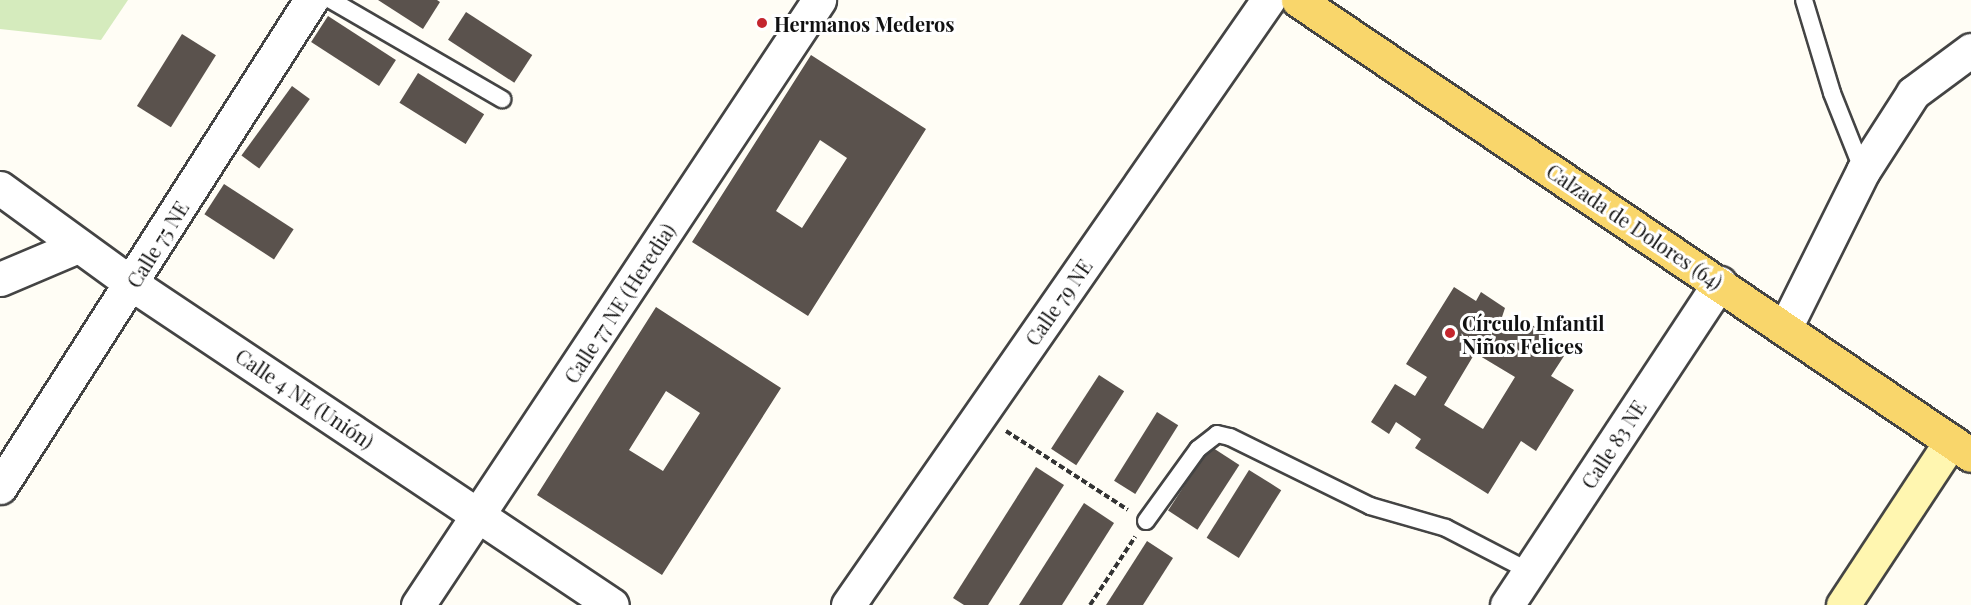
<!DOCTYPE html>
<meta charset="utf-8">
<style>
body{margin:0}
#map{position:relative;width:1971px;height:605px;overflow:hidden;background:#fffdf5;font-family:"Playfair Display",serif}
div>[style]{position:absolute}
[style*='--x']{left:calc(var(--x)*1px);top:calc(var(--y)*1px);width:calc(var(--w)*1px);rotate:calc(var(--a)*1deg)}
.green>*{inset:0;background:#d5ebbd}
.building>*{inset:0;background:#5a524d;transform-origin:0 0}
.path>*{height:4px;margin-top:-2px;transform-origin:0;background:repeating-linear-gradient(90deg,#333 0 6px,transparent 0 9px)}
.roads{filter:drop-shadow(2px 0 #444) drop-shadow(-2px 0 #444) drop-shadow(0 2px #444) drop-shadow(0 -2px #444)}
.lane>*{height:16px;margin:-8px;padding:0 8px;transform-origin:8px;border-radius:8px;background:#fff}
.street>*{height:33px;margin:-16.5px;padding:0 16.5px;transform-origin:16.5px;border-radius:16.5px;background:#fff}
.secondary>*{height:33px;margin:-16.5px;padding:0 16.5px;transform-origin:16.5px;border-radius:16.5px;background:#fff6b0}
.primary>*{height:33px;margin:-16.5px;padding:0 16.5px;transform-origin:16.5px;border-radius:16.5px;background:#f9d66b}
.dots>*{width:16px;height:16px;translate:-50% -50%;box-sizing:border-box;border:3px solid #fff;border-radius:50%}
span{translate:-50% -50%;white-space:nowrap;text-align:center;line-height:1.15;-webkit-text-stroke:6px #fff;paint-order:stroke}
.poi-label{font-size:20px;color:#111;font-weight:700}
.left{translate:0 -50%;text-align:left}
.street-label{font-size:20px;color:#111}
</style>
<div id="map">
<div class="green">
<div style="clip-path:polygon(0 0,128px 0,101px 40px,0 29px)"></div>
</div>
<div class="building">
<div style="clip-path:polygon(378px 0,437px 0,440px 2px,423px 29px)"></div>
<div style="left:466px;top:12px;width:79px;height:33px;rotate:33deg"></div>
<div style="left:328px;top:16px;width:81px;height:31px;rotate:33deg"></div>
<div style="left:182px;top:34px;width:40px;height:85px;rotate:32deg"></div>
<div style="clip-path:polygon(evenodd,811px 55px,926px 129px,808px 316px,692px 242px,811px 55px,820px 140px,847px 158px,802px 228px,776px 211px,820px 140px)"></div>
<div style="left:418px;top:73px;width:78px;height:35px;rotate:32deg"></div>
<div style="left:292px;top:86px;width:22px;height:86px;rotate:36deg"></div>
<div style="left:224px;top:184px;width:83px;height:36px;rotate:33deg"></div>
<div style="clip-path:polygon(evenodd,1454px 287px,1476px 301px,1481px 292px,1505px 308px,1502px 317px,1520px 328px,1525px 320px,1549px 337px,1547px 345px,1564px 356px,1551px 376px,1574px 390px,1536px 451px,1521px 441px,1488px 494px,1415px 448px,1421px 439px,1396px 422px,1389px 434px,1371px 422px,1395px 384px,1415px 396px,1427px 377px,1406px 364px,1454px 287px,1475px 353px,1515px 377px,1483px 429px,1444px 405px,1475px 353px)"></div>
<div style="clip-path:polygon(evenodd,656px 307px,781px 388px,662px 575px,537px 495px,656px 307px,666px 391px,700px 413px,663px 471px,629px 450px,666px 391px)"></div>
<div style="left:1099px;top:375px;width:30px;height:88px;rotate:33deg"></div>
<div style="left:1157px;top:412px;width:25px;height:81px;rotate:32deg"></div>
<div style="left:1210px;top:446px;width:35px;height:77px;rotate:33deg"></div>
<div style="clip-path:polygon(1036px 467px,1064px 485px,988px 605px,964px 605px,953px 598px)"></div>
<div style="left:1249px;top:470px;width:38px;height:80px;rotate:32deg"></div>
<div style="clip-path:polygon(1084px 503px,1114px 523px,1062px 605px,1019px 605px)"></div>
<div style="clip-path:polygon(1147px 541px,1173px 558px,1143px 605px,1106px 605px)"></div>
</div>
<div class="path">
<div style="--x:1006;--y:431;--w:145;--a:32.9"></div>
<div style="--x:1090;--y:605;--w:82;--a:-56.5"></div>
</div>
<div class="roads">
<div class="lane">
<div style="--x:331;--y:0;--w:198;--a:30.1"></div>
<div style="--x:1804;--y:0;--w:97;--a:73.2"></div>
<div style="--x:1832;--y:93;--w:84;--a:68.3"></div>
<div style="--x:1146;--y:521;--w:89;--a:-54.2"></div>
<div style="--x:1198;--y:449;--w:24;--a:-38"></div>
<div style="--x:1217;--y:434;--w:13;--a:13"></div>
<div style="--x:1230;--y:437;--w:156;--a:26.2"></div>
<div style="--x:1370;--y:506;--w:79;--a:16.1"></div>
<div style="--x:1446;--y:528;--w:93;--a:27.4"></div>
</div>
<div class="street">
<div style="--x:0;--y:188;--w:163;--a:36"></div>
<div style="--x:132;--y:284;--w:577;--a:33.77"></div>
<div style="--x:0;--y:279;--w:85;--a:-22.9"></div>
<div style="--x:1785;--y:328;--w:175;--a:-63.6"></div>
<div style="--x:1863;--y:171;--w:93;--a:-57.3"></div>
<div style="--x:1913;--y:93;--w:72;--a:-36.6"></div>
<div style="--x:0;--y:487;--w:578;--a:-57.44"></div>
<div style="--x:418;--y:605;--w:726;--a:-56.46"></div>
<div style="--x:848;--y:605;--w:736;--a:-55.23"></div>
<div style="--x:1507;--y:605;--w:386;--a:-56.6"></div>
</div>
<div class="secondary">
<div style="--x:1843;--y:605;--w:196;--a:-56.6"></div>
</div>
<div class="primary">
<div style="--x:1298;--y:0;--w:812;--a:34.06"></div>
</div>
</div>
<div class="dots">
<div style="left:762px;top:23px;background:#c4262e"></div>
<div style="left:1450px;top:333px;background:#c4262e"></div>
</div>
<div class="poi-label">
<span class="left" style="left:774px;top:23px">Hermanos Mederos</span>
<span class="left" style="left:1462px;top:334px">Círculo Infantil<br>Niños Felices</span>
</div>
<div class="street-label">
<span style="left:1635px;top:226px;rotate:34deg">Calzada de Dolores (64)</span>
<span style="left:157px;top:244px;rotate:-58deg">Calle 75 NE</span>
<span style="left:1058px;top:302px;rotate:-55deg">Calle 79 NE</span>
<span style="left:619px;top:303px;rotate:-57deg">Calle 77 NE (Heredia)</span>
<span style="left:305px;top:398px;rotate:34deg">Calle 4 NE (Unión)</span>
<span style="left:1613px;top:444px;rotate:-57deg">Calle 83 NE</span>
</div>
</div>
